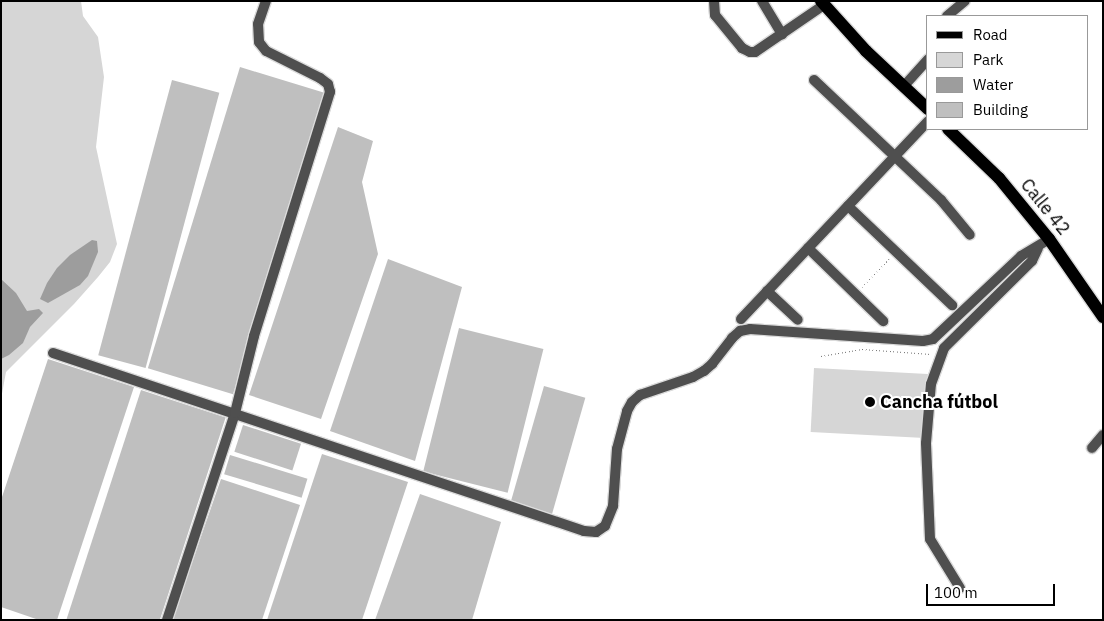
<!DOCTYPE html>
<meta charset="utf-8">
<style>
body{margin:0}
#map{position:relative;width:1104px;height:621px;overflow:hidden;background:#fff;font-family:"IBM Plex Sans",sans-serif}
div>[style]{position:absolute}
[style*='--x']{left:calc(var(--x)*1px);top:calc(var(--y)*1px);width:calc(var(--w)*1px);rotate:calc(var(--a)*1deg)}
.green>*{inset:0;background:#d6d6d6;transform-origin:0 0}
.water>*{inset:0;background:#9d9d9d}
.building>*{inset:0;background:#bfbfbf;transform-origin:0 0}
.path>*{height:1px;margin-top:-0.5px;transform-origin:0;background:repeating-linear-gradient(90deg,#717171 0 1px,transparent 0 3.5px)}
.roads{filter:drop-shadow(1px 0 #dbdbdb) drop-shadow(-1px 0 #dbdbdb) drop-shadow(0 1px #dbdbdb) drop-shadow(0 -1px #dbdbdb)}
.minor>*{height:10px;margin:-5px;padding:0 5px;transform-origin:5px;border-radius:5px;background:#4f4f4f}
.major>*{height:12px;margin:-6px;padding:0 6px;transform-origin:6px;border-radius:6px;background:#000}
.dots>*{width:14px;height:14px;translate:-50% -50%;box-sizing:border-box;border:2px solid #fff;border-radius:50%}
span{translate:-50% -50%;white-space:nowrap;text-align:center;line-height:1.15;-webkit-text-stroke:4px #fff;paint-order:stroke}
.street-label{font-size:18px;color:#000}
.poi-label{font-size:18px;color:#000;font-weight:700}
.left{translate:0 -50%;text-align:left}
.frame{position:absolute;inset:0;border:2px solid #000;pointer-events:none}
.legend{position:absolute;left:926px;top:15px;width:162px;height:115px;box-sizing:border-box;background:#fff;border:1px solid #999;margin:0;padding:6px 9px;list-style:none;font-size:15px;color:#000}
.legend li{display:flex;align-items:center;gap:10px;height:25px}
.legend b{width:25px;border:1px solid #999}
.scale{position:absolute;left:926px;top:584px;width:129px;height:22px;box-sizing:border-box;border:2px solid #000;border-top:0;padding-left:6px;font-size:15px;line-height:18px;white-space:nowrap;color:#000;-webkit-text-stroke:4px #fff;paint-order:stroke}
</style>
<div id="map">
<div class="green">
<div style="clip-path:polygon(1px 1px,81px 1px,83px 16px,98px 37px,104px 77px,96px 147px,117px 244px,110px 262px,98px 277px,74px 304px,6px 372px,1px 399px)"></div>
<div style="left:814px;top:368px;width:114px;height:64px;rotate:3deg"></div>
</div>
<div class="water">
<div style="clip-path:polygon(92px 240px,97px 241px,98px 252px,88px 276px,80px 285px,48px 303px,40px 299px,47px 283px,57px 268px,70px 255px)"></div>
<div style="clip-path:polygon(1px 279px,16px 293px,27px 311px,39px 309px,43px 313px,30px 327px,23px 343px,9px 355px,1px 359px)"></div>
</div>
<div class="building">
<div style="left:240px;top:67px;width:89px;height:315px;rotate:17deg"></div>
<div style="left:172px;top:80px;width:49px;height:285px;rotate:15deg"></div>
<div style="clip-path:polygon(338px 127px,373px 141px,362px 182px,378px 254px,321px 419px,249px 395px)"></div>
<div style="clip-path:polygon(388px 259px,462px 287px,415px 461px,330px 431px)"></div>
<div style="left:459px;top:328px;width:87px;height:148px;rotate:14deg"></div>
<div style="clip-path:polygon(48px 359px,134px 387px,57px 620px,39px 620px,1px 607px,1px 500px)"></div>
<div style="left:544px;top:386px;width:43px;height:121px;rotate:16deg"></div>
<div style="left:141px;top:390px;width:89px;height:242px;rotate:18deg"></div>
<div style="left:243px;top:425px;width:61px;height:28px;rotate:18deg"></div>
<div style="clip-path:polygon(322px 454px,408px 482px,362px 620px,267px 620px)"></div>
<div style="left:230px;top:455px;width:81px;height:20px;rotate:17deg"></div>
<div style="clip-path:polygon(221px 479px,300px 505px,262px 620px,172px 620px)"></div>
<div style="clip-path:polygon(420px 494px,501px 522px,472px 620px,375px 620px)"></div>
</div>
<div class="path">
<div style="--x:862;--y:287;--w:39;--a:-46"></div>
<div style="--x:821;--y:356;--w:42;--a:-9.7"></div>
<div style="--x:862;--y:349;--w:69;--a:4.1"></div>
</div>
<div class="roads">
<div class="minor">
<div style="--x:714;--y:1;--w:14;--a:86"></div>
<div style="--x:715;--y:15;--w:43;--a:50.7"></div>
<div style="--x:742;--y:48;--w:9;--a:27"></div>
<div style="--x:750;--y:52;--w:5;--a:0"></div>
<div style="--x:755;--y:52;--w:83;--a:-34.3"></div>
<div style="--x:762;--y:1;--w:39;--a:59"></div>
<div style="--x:947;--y:16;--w:23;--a:-40"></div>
<div style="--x:814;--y:80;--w:175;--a:43.4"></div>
<div style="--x:941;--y:200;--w:45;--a:50.4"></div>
<div style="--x:904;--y:86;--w:36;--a:-48"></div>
<div style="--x:848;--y:206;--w:144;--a:43.6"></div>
<div style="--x:808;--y:248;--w:105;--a:44.2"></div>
<div style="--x:767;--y:291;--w:42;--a:43.1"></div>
<div style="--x:741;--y:319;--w:272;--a:-46.6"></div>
<div style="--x:53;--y:353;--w:560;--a:18.53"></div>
<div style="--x:584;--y:531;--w:12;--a:5"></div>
<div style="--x:596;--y:532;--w:11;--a:-34"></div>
<div style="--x:605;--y:526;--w:22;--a:-68"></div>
<div style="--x:613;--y:506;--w:57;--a:-86"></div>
<div style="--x:617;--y:449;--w:39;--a:-75"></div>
<div style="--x:627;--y:411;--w:10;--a:-61"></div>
<div style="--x:632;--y:402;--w:11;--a:-41"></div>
<div style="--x:640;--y:395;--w:56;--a:-18.8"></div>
<div style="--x:693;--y:377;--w:13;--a:-29"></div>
<div style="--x:704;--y:371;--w:11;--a:-41"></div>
<div style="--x:712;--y:364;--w:33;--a:-52"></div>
<div style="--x:732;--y:338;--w:11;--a:-41"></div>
<div style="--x:740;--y:331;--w:10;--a:-11"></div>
<div style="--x:750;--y:329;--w:173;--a:4"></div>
<div style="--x:923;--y:341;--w:10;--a:-11"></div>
<div style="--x:933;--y:339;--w:121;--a:-43.3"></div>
<div style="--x:1021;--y:256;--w:33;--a:-31"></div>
<div style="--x:1092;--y:448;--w:17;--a:-50"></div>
<div style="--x:960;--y:588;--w:57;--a:-121.5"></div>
<div style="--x:930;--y:539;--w:96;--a:-92.4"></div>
<div style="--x:926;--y:443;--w:59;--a:-85.2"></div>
<div style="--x:931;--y:384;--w:38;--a:-70"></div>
<div style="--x:944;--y:348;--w:124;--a:-44.7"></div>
<div style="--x:1032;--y:261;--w:14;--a:-65"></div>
<div style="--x:167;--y:620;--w:218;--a:-71.8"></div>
<div style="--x:235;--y:413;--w:79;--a:-76.1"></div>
<div style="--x:254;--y:336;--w:256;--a:-72.7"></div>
<div style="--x:330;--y:92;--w:8;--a:-104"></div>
<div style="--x:328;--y:84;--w:10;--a:-143"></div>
<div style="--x:320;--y:78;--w:60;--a:-153.4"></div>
<div style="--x:266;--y:51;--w:11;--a:-128"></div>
<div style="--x:259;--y:42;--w:18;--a:-93"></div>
<div style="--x:258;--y:24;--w:24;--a:-71"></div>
</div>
<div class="major">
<div style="--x:821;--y:1;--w:67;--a:48"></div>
<div style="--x:866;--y:51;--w:85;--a:43.1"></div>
<div style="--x:948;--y:129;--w:71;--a:43.9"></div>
<div style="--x:999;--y:178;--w:79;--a:50.7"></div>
<div style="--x:1049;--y:239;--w:95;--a:55.3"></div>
</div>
</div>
<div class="dots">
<div style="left:870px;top:402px;background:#000"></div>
</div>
<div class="street-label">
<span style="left:1045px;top:207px;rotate:51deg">Calle 42</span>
</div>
<div class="poi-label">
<span class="left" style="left:880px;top:402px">Cancha fútbol</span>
</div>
<div class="frame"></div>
<ul class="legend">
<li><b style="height:6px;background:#000"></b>Road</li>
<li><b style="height:14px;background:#d6d6d6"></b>Park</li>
<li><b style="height:14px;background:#9d9d9d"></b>Water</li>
<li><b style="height:14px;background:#bfbfbf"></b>Building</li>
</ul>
<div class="scale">100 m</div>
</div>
